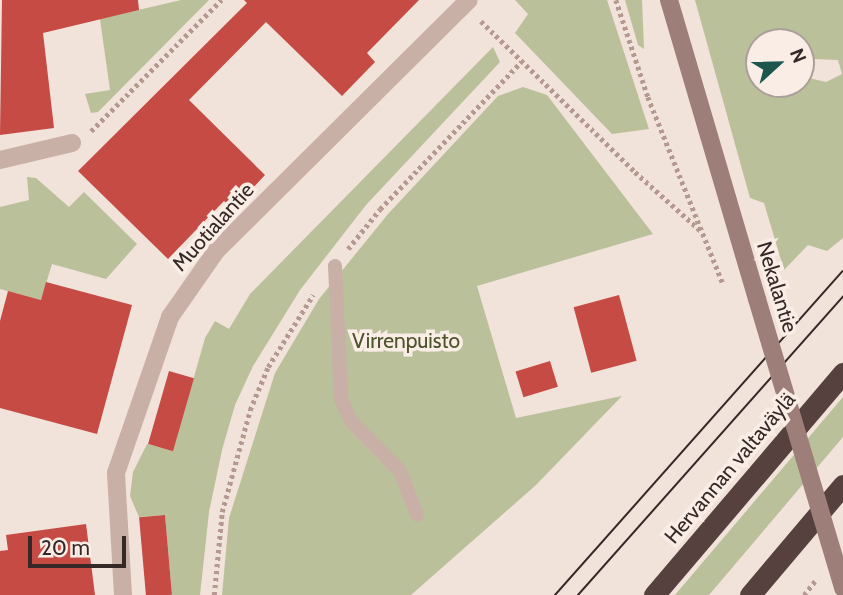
<!DOCTYPE html>
<meta charset="utf-8">
<style>
body{margin:0}
#map{position:relative;width:843px;height:595px;overflow:hidden;background:#f1e2da;font-family:Cabin,sans-serif}
div>[style]{position:absolute}
[style*='--x']{left:calc(var(--x)*1px);top:calc(var(--y)*1px);width:calc(var(--w)*1px);rotate:calc(var(--a)*1deg)}
.green>*{inset:0;background:#bac09a}
.building>*{inset:0;background:#c54b44;transform-origin:0 0}
.path>*{height:4.5px;margin-top:-2.25px;transform-origin:0;background:repeating-linear-gradient(90deg,#b59990 0 3.5px,transparent 0 7px)}
.lane>*{height:14px;margin:-7px;padding:0 7px;transform-origin:7px;border-radius:7px;background:#c9b0a6}
.street>*{height:18px;margin:-9px;padding:0 9px;transform-origin:9px;border-radius:9px;background:#c9b0a6}
.secondary>*{height:18px;margin:-9px;padding:0 9px;transform-origin:9px;border-radius:9px;background:#9d7e78}
.highway>*{height:21px;margin:-10.5px;padding:0 10.5px;transform-origin:10.5px;border-radius:10.5px;background:#56413e}
.tram>*{height:2px;margin:-1px;padding:0 1px;transform-origin:1px;border-radius:1px;background:#352927}
.secondary-bridge>*{height:18px;margin:-9px;padding:0 9px;transform-origin:9px;border-radius:9px;background:#9d7e78}
span{translate:-50% -50%;white-space:nowrap;text-align:center;line-height:1.15;-webkit-text-stroke:7px #f9ede6;paint-order:stroke}
.street-label{font-size:21px;color:#352927}
.park-label{font-size:21px;color:#4c532b}
.north{position:absolute;left:745px;top:28px;width:70px;height:70px;box-sizing:border-box;background:#f9ede6;border:2px solid #ab9f9a;border-radius:50%;rotate:68deg;font-size:19px;font-weight:700;line-height:28px;text-align:center;color:#352927}
.north::after{content:'';display:block;margin:auto;width:24px;height:32px;background:#1d564f;clip-path:polygon(50% 0,100% 100%,50% 72%,0 100%)}
.scale{position:absolute;left:28px;top:536px;width:98px;height:32px;box-sizing:border-box;border:4px solid #352927;border-top:0;padding-left:9px;font-size:21px;line-height:24px;white-space:nowrap;color:#352927;-webkit-text-stroke:5px #f9ede6;paint-order:stroke}
</style>
<div id="map">
<div class="green">
<div style="clip-path:polygon(181px 0,209px 0,98px 112px,91px 113px,85px 94px,110px 90px,100px 19px)"></div>
<div style="clip-path:polygon(515px 0,607px 0,649px 129px,612px 134px,515px 33px,528px 14px)"></div>
<div style="clip-path:polygon(625px 0,642px 0,644px 49px,638px 45px)"></div>
<div style="clip-path:polygon(evenodd,695px 0,843px 0,843px 238px,827px 251px,808px 245px,784px 270px,764px 203px,750px 198px,695px 0,759px 42px,801px 42px,801px 64px,813px 59px,838px 60px,842px 74px,826px 82px,809px 78px,801px 69px,801px 84px,759px 84px,759px 42px)"></div>
<div style="clip-path:polygon(493px 47px,500px 62px,366px 205px,300px 290px,253px 366px,235px 405px,222px 450px,209px 512px,200px 595px,172px 595px,165px 515px,139px 517px,130px 496px,133px 472px,147px 444px,173px 451px,205px 338px,215px 321px,229px 329px,250px 294px)"></div>
<div style="clip-path:polygon(523px 87px,547px 95px,653px 234px,477px 286px,516px 418px,622px 396px,536px 485px,411px 595px,222px 595px,229px 518px,275px 373px,319px 299px,388px 214px,498px 96px)"></div>
<div style="clip-path:polygon(27px 177px,36px 178px,69px 207px,84px 192px,137px 244px,106px 279px,52px 264px,41px 300px,0 289px,0 207px,29px 200px)"></div>
<div style="clip-path:polygon(843px 397px,843px 437px,709px 595px,675px 595px)"></div>
</div>
<div class="building">
<div style="clip-path:polygon(2px 0,138px 0,139px 10px,43px 33px,54px 128px,0 135px)"></div>
<div style="clip-path:polygon(244px 0,419px 0,367px 53px,375px 62px,342px 96px,266px 22px,189px 100px,265px 175px,233px 209px,224px 201px,168px 259px,78px 171px,247px 3px)"></div>
<div style="clip-path:polygon(46px 282px,132px 305px,97px 434px,0 408px,0 321px,8px 291px,41px 300px)"></div>
<div style="left:619px;top:295px;width:68px;height:47px;rotate:75deg"></div>
<div style="left:550px;top:361px;width:27px;height:36px;rotate:73deg"></div>
<div style="left:169px;top:371px;width:26px;height:76px;rotate:16deg"></div>
<div style="left:165px;top:515px;width:80px;height:26px;rotate:85deg"></div>
<div style="clip-path:polygon(86px 524px,95px 595px,0 595px,0 551px,8px 550px,6px 535px)"></div>
</div>
<div class="path">
<div style="--x:616;--y:0;--w:102;--a:71.7"></div>
<div style="--x:648;--y:97;--w:201;--a:68.1"></div>
<div style="--x:481;--y:21;--w:216;--a:44.4"></div>
<div style="--x:635;--y:172;--w:90;--a:41.8"></div>
<div style="--x:91;--y:131;--w:185;--a:-45.2"></div>
<div style="--x:348;--y:249;--w:51;--a:-51.3"></div>
<div style="--x:380;--y:209;--w:204;--a:-46.2"></div>
<div style="--x:214;--y:595;--w:83;--a:-84.5"></div>
<div style="--x:222;--y:512;--w:106;--a:-74.6"></div>
<div style="--x:250;--y:410;--w:47;--a:-67.3"></div>
<div style="--x:268;--y:367;--w:85;--a:-58"></div>
<div style="--x:804;--y:595;--w:18;--a:-52"></div>
</div>
<div class="lane">
<div style="--x:335;--y:266;--w:133;--a:87.4"></div>
<div style="--x:341;--y:399;--w:24;--a:66"></div>
<div style="--x:351;--y:421;--w:70;--a:45.6"></div>
<div style="--x:400;--y:471;--w:47;--a:68.9"></div>
</div>
<div class="street">
<div style="--x:0;--y:160;--w:74;--a:-13.3"></div>
<div style="--x:123;--y:595;--w:122;--a:-93.3"></div>
<div style="--x:116;--y:473;--w:165;--a:-70.9"></div>
<div style="--x:170;--y:317;--w:80;--a:-55.1"></div>
<div style="--x:216;--y:251;--w:356;--a:-44.8"></div>
</div>
<div class="secondary">
<div style="--x:669;--y:0;--w:312;--a:73.6"></div>
</div>
<div class="highway">
<div style="--x:654;--y:595;--w:292;--a:-49.6"></div>
<div style="--x:750;--y:595;--w:144;--a:-49.8"></div>
</div>
<div class="tram">
<div style="--x:555;--y:595;--w:433;--a:-48.4"></div>
<div style="--x:578;--y:595;--w:400;--a:-48.4"></div>
</div>
<div class="secondary-bridge">
<div style="--x:757;--y:299;--w:302;--a:73.4"></div>
</div>
<div class="street-label">
<span style="left:213px;top:227px;rotate:-48deg">Muotialantie</span>
<span style="left:777px;top:287px;rotate:73deg">Nekalantie</span>
<span style="left:730px;top:468px;rotate:-50deg">Hervannan valtaväylä</span>
</div>
<div class="park-label">
<span style="left:406px;top:341px">Virrenpuisto</span>
</div>
<div class="north">N</div>
<div class="scale">20 m</div>
</div>
